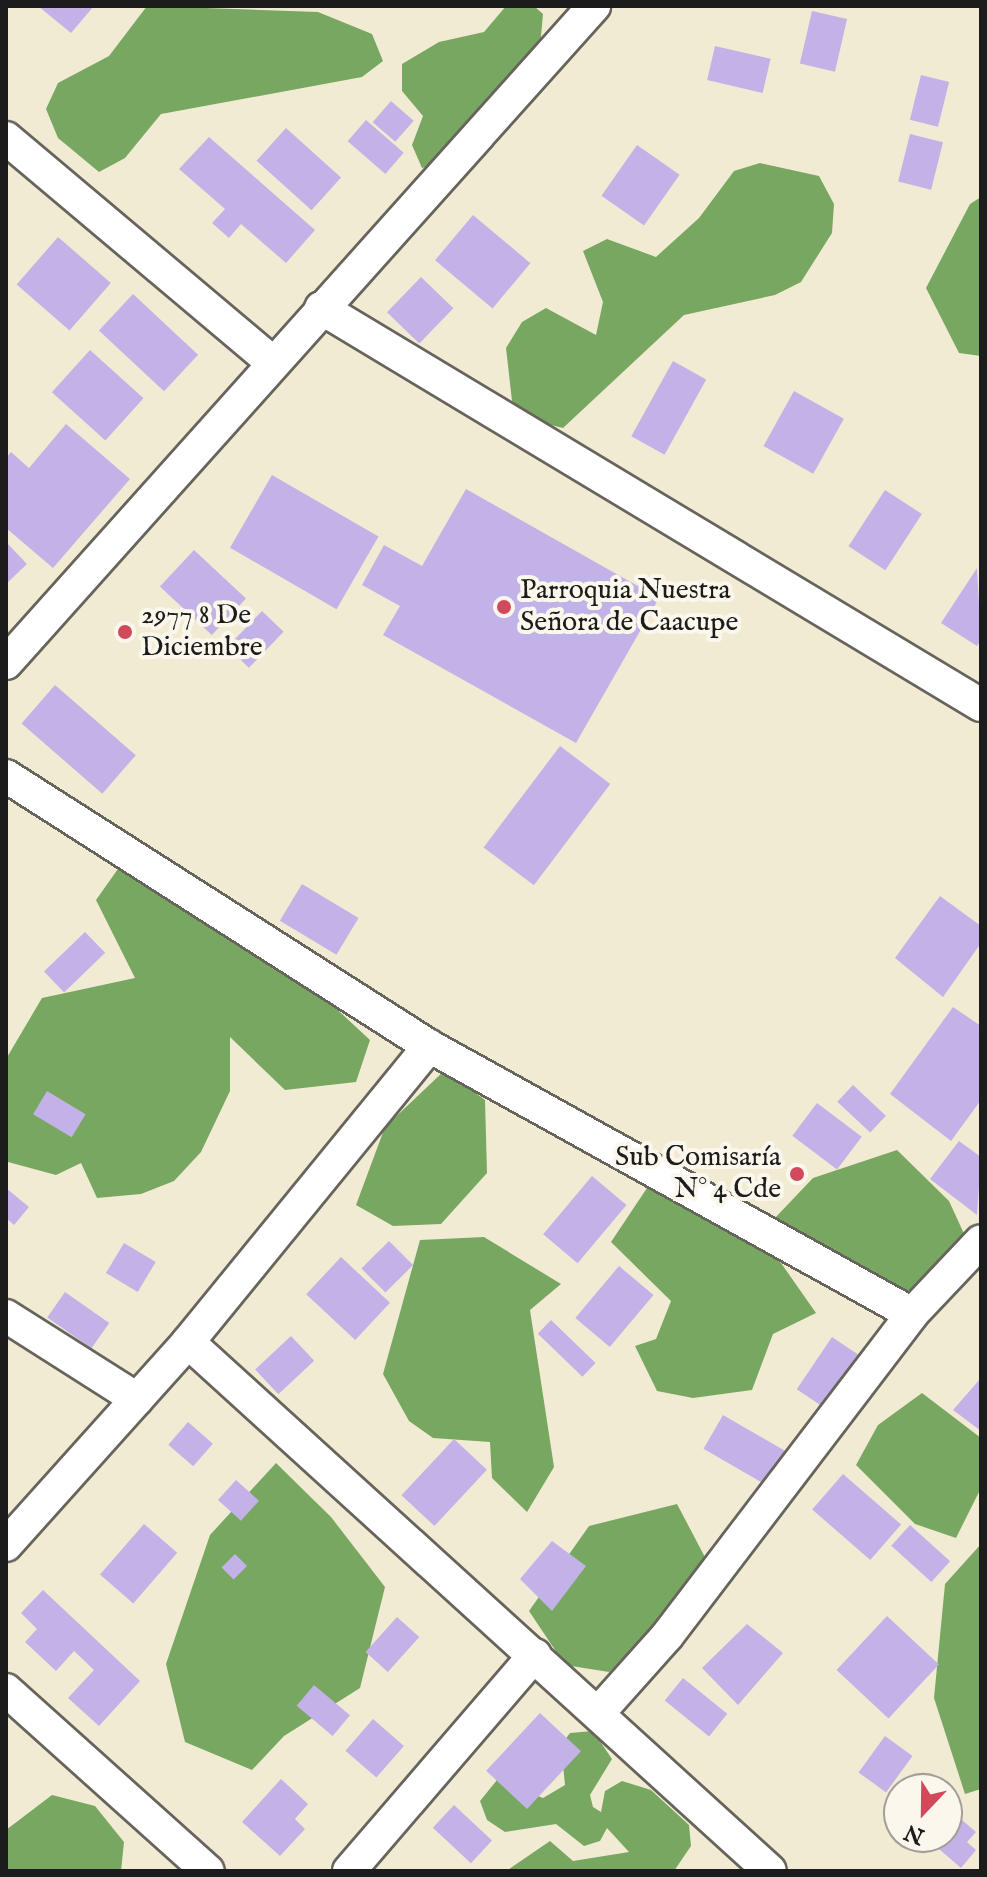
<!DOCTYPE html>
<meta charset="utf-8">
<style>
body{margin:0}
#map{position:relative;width:987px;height:1877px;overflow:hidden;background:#f2ebd4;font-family:"IM FELL English",serif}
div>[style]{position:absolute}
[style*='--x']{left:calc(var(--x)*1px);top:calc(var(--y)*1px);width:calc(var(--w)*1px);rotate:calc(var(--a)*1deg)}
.forest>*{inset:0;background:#78a762}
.building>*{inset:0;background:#c3b2e7;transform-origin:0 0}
.roads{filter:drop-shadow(2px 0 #67645c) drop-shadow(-2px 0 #67645c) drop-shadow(0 2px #67645c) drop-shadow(0 -2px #67645c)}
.minor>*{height:32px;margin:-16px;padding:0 16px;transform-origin:16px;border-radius:16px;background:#fff}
.dots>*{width:22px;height:22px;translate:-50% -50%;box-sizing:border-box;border:4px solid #fbf7ec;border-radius:50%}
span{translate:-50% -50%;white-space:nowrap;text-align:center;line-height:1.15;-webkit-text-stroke:8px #fbf7ec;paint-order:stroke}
.poi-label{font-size:28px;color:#1c1c1c}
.left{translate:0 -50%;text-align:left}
.right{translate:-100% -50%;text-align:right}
.frame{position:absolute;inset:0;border:8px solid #1c1c1c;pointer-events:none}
.north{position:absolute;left:883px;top:1773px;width:80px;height:80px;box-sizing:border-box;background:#fbf7ec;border:2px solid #a29f99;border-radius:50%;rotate:202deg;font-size:22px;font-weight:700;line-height:32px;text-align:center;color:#1c1c1c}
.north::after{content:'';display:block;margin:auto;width:28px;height:36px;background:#d1495b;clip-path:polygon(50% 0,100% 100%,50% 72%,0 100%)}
</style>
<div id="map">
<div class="forest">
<div style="clip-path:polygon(147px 6px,318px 12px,372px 34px,383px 61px,362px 77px,161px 114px,125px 158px,99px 172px,58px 138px,46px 109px,58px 83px,109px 56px)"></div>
<div style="clip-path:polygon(506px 6px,534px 6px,543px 14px,540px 47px,499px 106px,474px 114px,459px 130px,448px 161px,422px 168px,412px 145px,423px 116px,402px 91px,402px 64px,439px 42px,484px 32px)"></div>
<div style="clip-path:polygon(760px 163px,819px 176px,834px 204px,832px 233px,801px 282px,775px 295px,684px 315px,563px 428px,535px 421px,512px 401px,506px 348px,522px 322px,546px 308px,596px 335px,603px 302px,583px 251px,607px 239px,656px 257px,699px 218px,734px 171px)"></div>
<div style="clip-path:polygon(981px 197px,981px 356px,959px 353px,926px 288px,970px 204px)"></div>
<div style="clip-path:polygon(120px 866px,299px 974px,370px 1040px,356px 1082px,285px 1090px,230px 1037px,230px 1091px,201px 1152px,174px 1181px,141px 1194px,97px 1198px,81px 1163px,56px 1175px,8px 1162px,6px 1059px,42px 998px,135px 978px,96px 900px)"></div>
<div style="clip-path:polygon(445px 1070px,485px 1100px,487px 1173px,441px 1224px,393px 1226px,356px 1205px,385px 1127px)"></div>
<div style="clip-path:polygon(897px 1150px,949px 1201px,971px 1249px,944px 1287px,898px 1291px,774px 1219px,813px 1178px)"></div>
<div style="clip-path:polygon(647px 1188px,725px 1218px,781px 1263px,816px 1313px,773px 1334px,752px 1390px,693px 1398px,657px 1391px,635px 1346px,656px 1339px,671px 1301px,611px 1242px)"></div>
<div style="clip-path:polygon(484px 1237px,561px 1284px,530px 1310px,554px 1467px,527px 1512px,492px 1478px,490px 1442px,433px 1438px,409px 1421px,383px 1374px,420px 1240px)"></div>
<div style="clip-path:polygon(922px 1393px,981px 1438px,981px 1488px,956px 1538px,915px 1524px,856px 1465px,878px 1425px)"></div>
<div style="clip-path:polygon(276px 1463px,331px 1517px,385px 1587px,360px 1688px,284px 1736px,252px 1770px,185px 1742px,166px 1664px,210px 1535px)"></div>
<div style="clip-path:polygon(677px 1504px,707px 1561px,667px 1636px,609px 1672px,565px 1665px,529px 1611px,589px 1526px)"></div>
<div style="clip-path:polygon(981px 1544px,981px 1789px,965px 1794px,934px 1698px,945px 1584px)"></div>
<div style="clip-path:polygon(593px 1731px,612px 1759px,590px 1795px,593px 1807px,601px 1812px,605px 1791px,622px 1781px,651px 1790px,689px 1825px,691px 1846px,674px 1871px,506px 1871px,550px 1841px,573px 1861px,629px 1852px,607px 1828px,600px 1841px,584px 1846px,556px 1824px,505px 1832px,487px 1820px,480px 1801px,497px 1780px,543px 1798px,565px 1785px,561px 1745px,570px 1733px)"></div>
<div style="clip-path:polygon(52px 1795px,95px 1806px,124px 1842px,121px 1871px,6px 1871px,6px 1830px)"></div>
</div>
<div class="building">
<div style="clip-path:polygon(38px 6px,94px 6px,71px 33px)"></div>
<div style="left:812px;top:11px;width:36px;height:54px;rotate:13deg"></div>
<div style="left:715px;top:46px;width:57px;height:35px;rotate:13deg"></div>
<div style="left:921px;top:75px;width:29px;height:46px;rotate:14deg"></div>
<div style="left:391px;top:101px;width:30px;height:28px;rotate:41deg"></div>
<div style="left:366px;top:120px;width:50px;height:28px;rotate:41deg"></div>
<div style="left:286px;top:128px;width:74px;height:44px;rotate:42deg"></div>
<div style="left:910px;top:134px;width:34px;height:49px;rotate:14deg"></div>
<div style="clip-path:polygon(209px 137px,315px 230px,286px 263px,241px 224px,229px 238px,212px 223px,225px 209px,179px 169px)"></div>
<div style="left:637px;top:145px;width:52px;height:62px;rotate:35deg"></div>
<div style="left:473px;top:215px;width:75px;height:59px;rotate:40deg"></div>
<div style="left:58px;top:237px;width:70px;height:63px;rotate:41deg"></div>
<div style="left:421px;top:277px;width:45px;height:49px;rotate:44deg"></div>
<div style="left:133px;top:294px;width:89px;height:50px;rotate:43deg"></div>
<div style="left:90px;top:350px;width:72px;height:57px;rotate:42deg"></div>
<div style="left:673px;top:361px;width:38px;height:86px;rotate:29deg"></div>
<div style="left:794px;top:391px;width:57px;height:63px;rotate:29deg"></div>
<div style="clip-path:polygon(66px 424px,130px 479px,53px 568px,6px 528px,6px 458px,11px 452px,29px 468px)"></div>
<div style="left:272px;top:475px;width:123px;height:84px;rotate:30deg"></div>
<div style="clip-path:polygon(466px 489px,659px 598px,576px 743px,383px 635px,400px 606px,362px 585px,384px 545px,422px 566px)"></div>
<div style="left:885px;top:490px;width:44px;height:67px;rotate:33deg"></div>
<div style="clip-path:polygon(6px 542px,27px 564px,6px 584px)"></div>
<div style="left:194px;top:550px;width:71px;height:50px;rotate:43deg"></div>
<div style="clip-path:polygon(977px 568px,981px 640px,977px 646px,941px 623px)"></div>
<div style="left:262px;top:611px;width:30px;height:50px;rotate:44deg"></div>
<div style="left:55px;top:685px;width:107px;height:51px;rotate:41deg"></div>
<div style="left:560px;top:746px;width:63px;height:127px;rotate:37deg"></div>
<div style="left:302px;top:884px;width:66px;height:43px;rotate:31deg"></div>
<div style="clip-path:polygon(940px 896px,981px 926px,981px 943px,943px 997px,895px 958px)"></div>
<div style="left:85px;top:932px;width:29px;height:57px;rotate:46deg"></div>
<div style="clip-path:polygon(953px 1007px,981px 1026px,981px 1100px,951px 1141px,890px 1094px)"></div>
<div style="left:853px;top:1085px;width:45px;height:23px;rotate:43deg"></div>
<div style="left:47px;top:1091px;width:45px;height:27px;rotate:31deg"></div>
<div style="left:817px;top:1103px;width:56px;height:41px;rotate:37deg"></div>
<div style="clip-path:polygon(959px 1141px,981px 1157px,977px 1215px,930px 1179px)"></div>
<div style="left:592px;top:1176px;width:45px;height:76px;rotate:40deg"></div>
<div style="clip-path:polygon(6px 1188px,29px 1207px,14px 1225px,6px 1218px)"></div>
<div style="left:389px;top:1241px;width:34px;height:39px;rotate:45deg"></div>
<div style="left:124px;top:1243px;width:37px;height:35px;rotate:31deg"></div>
<div style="left:341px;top:1257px;width:67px;height:51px;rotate:43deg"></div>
<div style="left:619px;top:1266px;width:45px;height:68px;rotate:40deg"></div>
<div style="left:65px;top:1292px;width:54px;height:31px;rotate:35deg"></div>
<div style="left:551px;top:1320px;width:62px;height:19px;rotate:44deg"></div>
<div style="left:291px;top:1336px;width:34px;height:49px;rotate:47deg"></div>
<div style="left:832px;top:1337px;width:48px;height:63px;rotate:34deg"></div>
<div style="clip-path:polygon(981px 1378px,981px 1431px,953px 1410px)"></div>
<div style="left:723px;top:1415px;width:75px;height:39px;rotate:30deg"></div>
<div style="left:188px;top:1422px;width:33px;height:30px;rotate:41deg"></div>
<div style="left:454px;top:1439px;width:45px;height:77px;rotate:43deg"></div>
<div style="left:843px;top:1474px;width:77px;height:47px;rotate:41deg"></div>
<div style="left:236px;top:1480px;width:31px;height:27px;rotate:42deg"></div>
<div style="left:144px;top:1524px;width:44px;height:67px;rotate:41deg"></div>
<div style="left:910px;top:1525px;width:54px;height:28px;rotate:42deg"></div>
<div style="clip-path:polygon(552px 1541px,586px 1566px,552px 1611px,520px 1579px)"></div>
<div style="left:235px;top:1554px;width:17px;height:19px;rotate:45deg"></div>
<div style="clip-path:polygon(43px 1590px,140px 1681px,99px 1726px,68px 1698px,94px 1670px,74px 1651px,56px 1671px,25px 1642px,37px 1629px,21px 1613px)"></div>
<div style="left:887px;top:1616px;width:71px;height:74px;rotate:43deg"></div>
<div style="left:397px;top:1617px;width:30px;height:47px;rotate:42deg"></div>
<div style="clip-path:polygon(747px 1624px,783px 1653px,738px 1705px,702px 1668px)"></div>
<div style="left:683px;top:1678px;width:57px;height:29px;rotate:39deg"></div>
<div style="left:314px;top:1685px;width:47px;height:27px;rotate:40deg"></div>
<div style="left:540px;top:1713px;width:56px;height:79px;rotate:43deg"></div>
<div style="left:373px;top:1719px;width:41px;height:42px;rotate:41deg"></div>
<div style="left:885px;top:1736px;width:34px;height:45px;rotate:36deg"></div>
<div style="clip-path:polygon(281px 1779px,308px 1804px,295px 1819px,305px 1829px,280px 1856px,242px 1822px)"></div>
<div style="left:454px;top:1805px;width:52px;height:31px;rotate:43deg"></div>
<div style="clip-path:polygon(947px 1819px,956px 1827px,962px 1820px,976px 1832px,967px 1842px,976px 1850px,961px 1868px,925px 1837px,947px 1837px)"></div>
</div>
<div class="roads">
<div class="minor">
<div style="--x:6;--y:138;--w:348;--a:40.1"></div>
<div style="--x:321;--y:308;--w:770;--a:31.03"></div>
<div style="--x:6;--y:663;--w:882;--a:-48.17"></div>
<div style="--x:6;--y:776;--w:502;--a:32.55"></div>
<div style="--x:429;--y:1046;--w:552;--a:29.02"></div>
<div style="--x:6;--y:1316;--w:155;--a:32.4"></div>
<div style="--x:188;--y:1342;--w:786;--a:42.27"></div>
<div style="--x:6;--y:1545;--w:273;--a:-48.1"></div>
<div style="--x:188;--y:1342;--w:382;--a:-50.8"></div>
<div style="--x:6;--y:1690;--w:271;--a:41.9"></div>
<div style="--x:600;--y:1711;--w:101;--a:-48.2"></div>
<div style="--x:667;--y:1636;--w:405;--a:-52.7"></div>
<div style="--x:912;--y:1314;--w:100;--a:-46.6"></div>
<div style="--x:349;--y:1871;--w:285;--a:-49.3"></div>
</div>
</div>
<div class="dots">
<div style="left:504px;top:607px;background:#d1495b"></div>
<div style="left:125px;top:632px;background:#d1495b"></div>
<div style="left:797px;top:1174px;background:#d1495b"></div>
</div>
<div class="poi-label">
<span class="left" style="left:520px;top:607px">Parroquia Nuestra<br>Señora de Caacupe</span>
<span class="left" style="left:141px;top:632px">2977 8 De<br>Diciembre</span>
<span class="right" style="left:781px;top:1174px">Sub Comisaría<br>N° 4 Cde</span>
</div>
<div class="frame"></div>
<div class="north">N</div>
</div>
